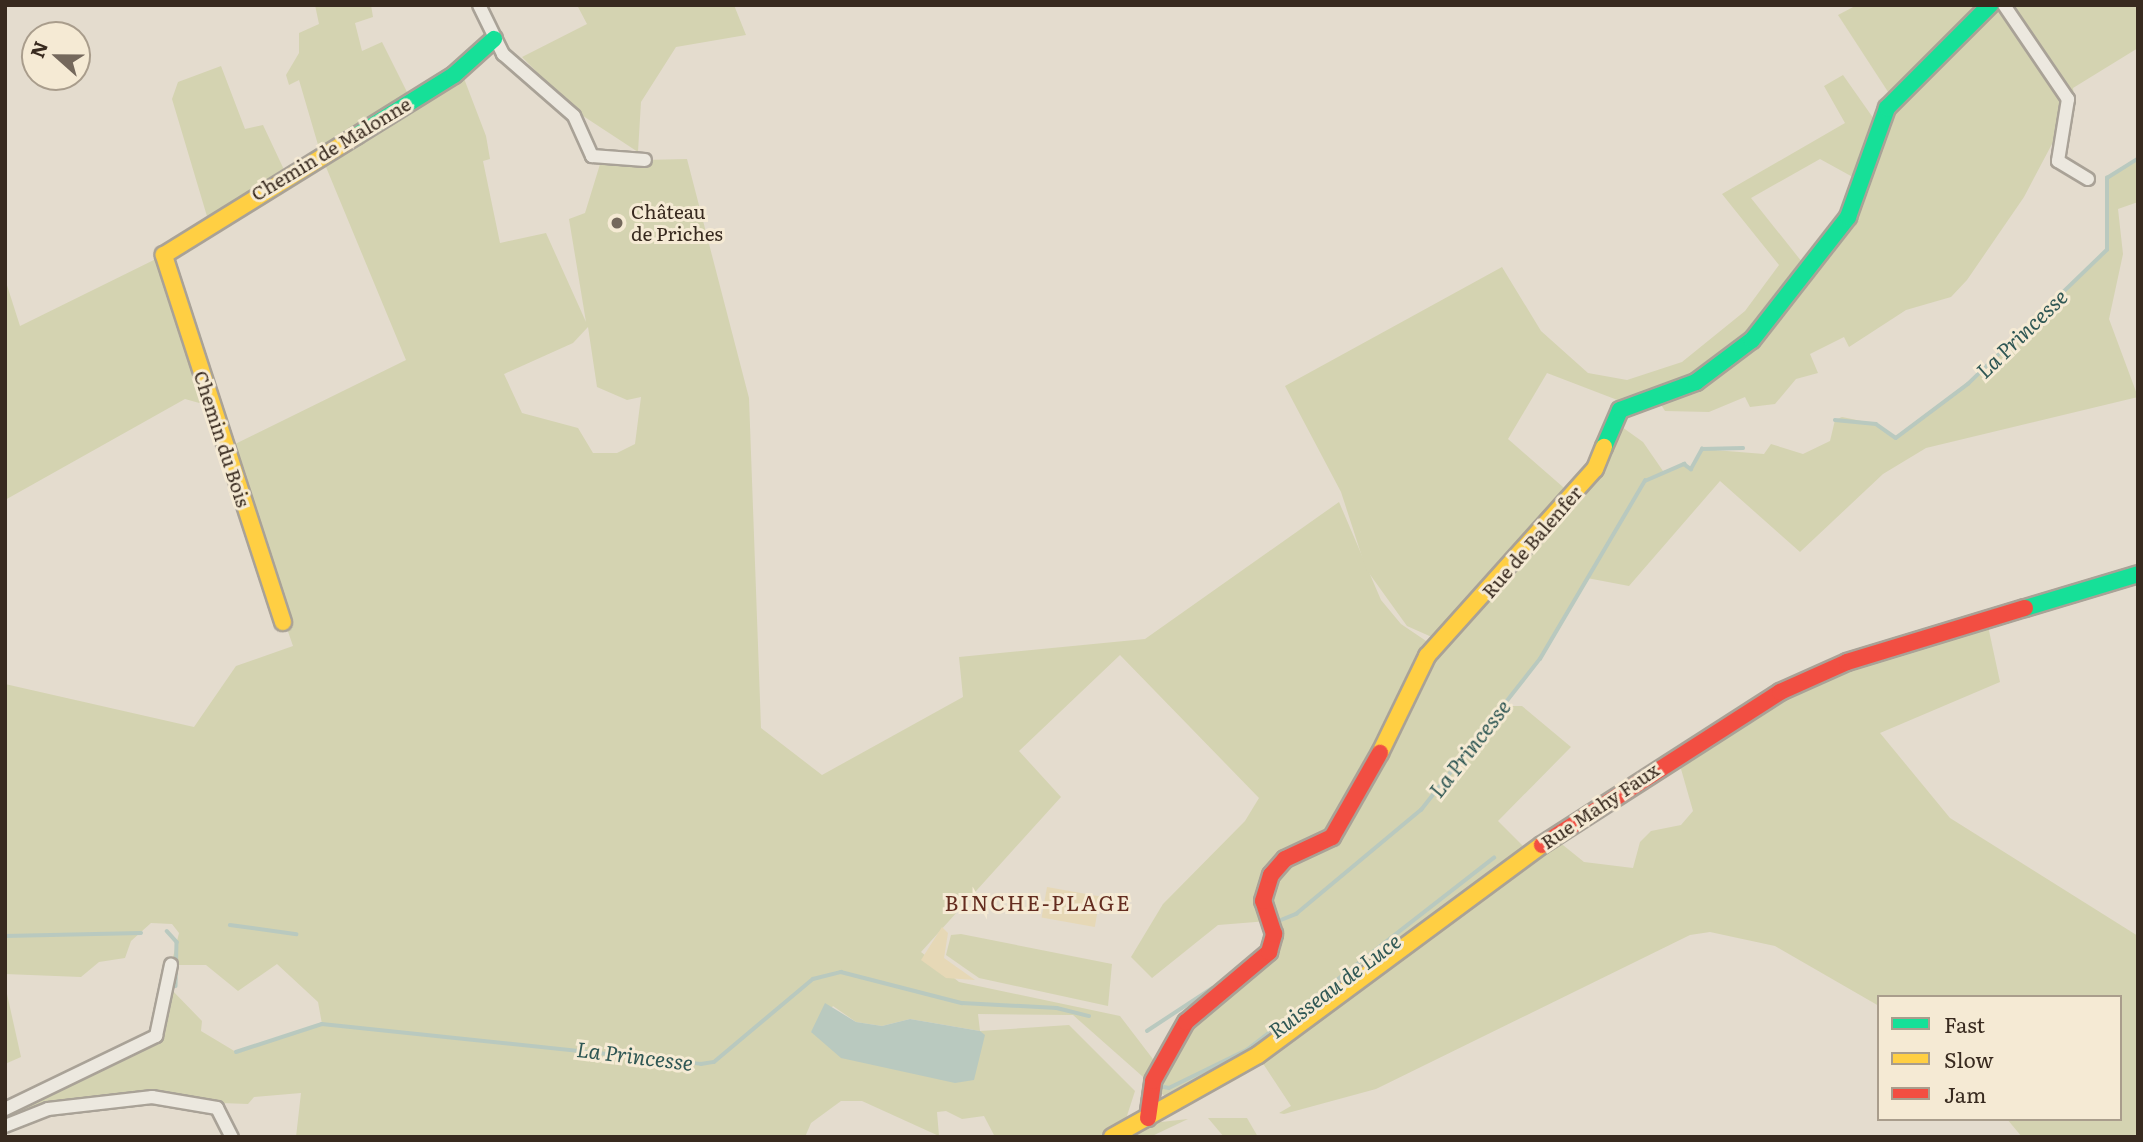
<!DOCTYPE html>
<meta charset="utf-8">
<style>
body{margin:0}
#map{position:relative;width:2143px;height:1142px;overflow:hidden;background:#e4dcce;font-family:Literata,serif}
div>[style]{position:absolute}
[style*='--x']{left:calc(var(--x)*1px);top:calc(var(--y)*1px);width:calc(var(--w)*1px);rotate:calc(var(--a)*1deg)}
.green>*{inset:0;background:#d4d3b1}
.sand>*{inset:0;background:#e6d8b6;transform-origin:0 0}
.water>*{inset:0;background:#b9c9bf}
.stream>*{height:3.5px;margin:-1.75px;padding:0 1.75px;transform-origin:1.75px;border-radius:1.75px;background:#b9c9bf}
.roads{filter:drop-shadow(2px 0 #a9a297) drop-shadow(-2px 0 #a9a297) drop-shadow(0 2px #a9a297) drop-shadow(0 -2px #a9a297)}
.street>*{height:12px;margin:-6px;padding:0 6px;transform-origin:6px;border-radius:6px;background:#ece8df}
.fast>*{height:16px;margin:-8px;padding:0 8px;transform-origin:8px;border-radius:8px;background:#16e098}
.slow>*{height:16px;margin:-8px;padding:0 8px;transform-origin:8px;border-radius:8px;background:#ffcf43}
.jam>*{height:16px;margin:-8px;padding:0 8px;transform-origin:8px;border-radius:8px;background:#f24e42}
.dots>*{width:19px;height:19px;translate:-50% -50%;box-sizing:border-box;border:4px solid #f5ead4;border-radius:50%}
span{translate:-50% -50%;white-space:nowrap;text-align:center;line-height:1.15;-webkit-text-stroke:6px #f5ead4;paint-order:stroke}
.street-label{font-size:19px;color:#382a1f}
.poi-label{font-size:19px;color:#382a1f}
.left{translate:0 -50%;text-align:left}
.water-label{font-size:21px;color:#2f5754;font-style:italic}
.neighbourhood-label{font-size:21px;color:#642c1f;letter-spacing:2px}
.frame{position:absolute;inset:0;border:7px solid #382a1f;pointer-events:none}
.legend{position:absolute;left:1877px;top:995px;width:245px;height:126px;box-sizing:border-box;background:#f5ead4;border:2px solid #a99d8c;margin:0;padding:9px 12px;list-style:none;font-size:21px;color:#382a1f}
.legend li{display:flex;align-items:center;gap:14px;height:35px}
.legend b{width:35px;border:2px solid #a99d8c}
.north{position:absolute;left:21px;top:21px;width:70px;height:70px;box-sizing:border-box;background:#f5ead4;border:2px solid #a99d8c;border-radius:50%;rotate:291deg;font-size:19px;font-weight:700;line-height:28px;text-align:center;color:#382a1f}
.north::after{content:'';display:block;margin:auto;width:24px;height:32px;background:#74685c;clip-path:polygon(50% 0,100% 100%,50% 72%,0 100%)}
</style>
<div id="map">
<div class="green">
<div style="clip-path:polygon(evenodd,315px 5px,371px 5px,373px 17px,355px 23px,362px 51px,382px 42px,411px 100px,460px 68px,486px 136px,490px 159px,483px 161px,500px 243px,546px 233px,586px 322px,569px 219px,585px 213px,601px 161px,687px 159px,749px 398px,761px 728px,822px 775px,963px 697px,959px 657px,1145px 639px,1339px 502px,1381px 600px,1401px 624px,1435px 647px,1565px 506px,1615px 422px,1643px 442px,1663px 471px,1684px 464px,1691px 469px,1702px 449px,1764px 454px,1771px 444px,1803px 454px,1830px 441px,1835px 420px,1842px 417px,1876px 424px,1896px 438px,1968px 384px,2107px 250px,2107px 178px,2138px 159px,2138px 202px,2118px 209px,2123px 254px,2109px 319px,2138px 397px,1926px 448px,1883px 474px,1800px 552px,1720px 481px,1629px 586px,1587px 578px,1540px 659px,1500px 706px,1522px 706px,1571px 747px,1498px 821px,1530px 853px,1553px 837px,1584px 862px,1633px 868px,1640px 842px,1651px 831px,1681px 825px,1693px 811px,1679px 762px,1683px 751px,1826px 677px,1988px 626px,2000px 682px,1880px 733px,1950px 818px,2138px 936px,2138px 1137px,2022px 1137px,2007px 1119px,2120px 1119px,2120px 997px,1879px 997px,1879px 1006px,1775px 946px,1710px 932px,1690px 935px,1376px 1089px,1284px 1114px,1279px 1113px,1291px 1106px,1258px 1056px,1168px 1099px,1073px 1015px,978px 1014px,980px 1031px,1069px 1025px,1135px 1091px,1125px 1122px,1098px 1137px,995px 1137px,984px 1116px,962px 1119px,946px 1111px,937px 1112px,939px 1136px,862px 1101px,841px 1101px,811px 1123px,805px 1137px,296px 1137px,301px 1093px,254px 1097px,248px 1104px,114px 1099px,5px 1126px,5px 1109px,150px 1041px,169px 987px,202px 1021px,201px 1031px,236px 1052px,322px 1024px,318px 1002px,277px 964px,238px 991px,206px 965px,171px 965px,179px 933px,172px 924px,151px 923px,131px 941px,125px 958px,99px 962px,81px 977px,5px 974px,5px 684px,194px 727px,236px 666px,293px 646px,225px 449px,406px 360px,321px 155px,299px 80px,289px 85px,286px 75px,299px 53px,299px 33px,319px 24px,315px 5px,588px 327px,597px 387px,627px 400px,641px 397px,635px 444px,617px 453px,593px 453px,578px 428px,522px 413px,504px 374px,573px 343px,588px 327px,315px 5px,1120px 655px,1259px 798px,1245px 821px,1163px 904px,1131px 957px,1152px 978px,1218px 925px,1268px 921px,1258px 966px,1172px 1044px,1159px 1067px,1120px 1016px,959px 982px,921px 952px,1061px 797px,1019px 751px,1120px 655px,315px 5px,833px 1006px,856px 1022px,882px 1026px,910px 1019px,980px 1031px,811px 1032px,833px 1006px)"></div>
<div style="clip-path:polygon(577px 5px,734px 5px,746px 35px,676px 47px,641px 102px,638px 152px,574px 110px,522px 57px,587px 24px)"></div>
<div style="clip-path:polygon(1857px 5px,1985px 5px,1892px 98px,1838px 15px)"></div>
<div style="clip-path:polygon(2009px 5px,2138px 5px,2138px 48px,2073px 88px,2074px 97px)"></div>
<div style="clip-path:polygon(1998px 6px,2060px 93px,2061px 127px,2024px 197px,1967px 280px,1951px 297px,1906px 310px,1849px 347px,1844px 337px,1810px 354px,1818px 373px,1796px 379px,1775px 404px,1750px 407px,1745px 397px,1709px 412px,1665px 411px,1658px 400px,1712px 376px,1852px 224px,1869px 190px,1882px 124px)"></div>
<div style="clip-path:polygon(221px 66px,245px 129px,263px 125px,287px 176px,209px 223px,172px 99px,178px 82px)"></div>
<div style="clip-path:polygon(1843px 75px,1876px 122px,1860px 181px,1820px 159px,1751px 198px,1806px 267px,1781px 298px,1708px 373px,1620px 401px,1547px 373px,1508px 439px,1571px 494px,1434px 638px,1407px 626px,1366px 569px,1341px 492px,1285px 386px,1502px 267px,1541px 331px,1588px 373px,1627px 380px,1682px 362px,1745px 311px,1779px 265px,1722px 194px,1845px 123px,1824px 86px)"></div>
<div style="clip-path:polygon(164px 255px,210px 406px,185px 399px,5px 500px,5px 279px,20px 326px)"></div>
<div style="clip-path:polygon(961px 934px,1112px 964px,1108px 1006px,979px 978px,946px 955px,951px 935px)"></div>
<div style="clip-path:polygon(5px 985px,21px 1057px,5px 1064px)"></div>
<div style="clip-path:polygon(1208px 1118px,1247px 1118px,1258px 1137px,1224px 1137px)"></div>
<div style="clip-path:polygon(1188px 1119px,1150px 1137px,1112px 1137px,1152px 1123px)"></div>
</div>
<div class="sand">
<div style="left:1047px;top:887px;width:54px;height:31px;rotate:10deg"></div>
<div style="clip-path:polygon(942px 927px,948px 933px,944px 958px,975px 980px,946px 978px,921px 960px)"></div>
</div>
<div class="water">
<div style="clip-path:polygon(825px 1003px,856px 1022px,882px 1026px,910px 1019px,980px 1031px,985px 1035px,974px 1080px,955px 1083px,841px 1058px,811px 1032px)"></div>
</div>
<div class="stream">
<div style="--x:1835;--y:420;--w:41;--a:5.6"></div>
<div style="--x:1876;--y:424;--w:24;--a:35"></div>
<div style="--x:1896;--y:438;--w:90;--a:-36.9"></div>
<div style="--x:1968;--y:384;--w:193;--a:-44"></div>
<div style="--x:2107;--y:250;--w:72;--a:-90"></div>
<div style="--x:2107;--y:178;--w:36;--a:-32"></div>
<div style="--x:1276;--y:922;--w:22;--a:-22"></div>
<div style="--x:1296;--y:914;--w:163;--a:-39.8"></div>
<div style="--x:1421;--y:810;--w:192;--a:-51.8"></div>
<div style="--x:1540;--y:659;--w:207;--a:-59.5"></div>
<div style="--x:1645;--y:481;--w:43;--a:-23.6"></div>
<div style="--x:1684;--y:464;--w:9;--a:36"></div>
<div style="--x:1691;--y:469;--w:23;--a:-61"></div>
<div style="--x:1702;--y:449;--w:41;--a:-1.4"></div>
<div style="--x:230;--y:925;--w:67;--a:7.8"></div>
<div style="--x:167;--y:931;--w:15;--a:48"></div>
<div style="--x:177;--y:942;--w:44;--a:91.3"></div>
<div style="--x:5;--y:936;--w:136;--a:-1.3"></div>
<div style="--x:1147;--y:1031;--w:77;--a:-33.3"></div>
<div style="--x:236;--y:1052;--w:90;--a:-18"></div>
<div style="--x:322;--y:1024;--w:381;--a:6"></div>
<div style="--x:701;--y:1064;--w:13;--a:-9"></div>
<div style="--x:714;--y:1062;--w:129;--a:-40"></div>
<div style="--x:813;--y:979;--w:29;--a:-14"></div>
<div style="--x:841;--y:972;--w:125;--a:14.4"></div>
<div style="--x:962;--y:1003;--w:95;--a:3"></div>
<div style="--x:1057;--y:1008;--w:33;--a:14"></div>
<div style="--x:1159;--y:1086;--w:10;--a:11"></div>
<div style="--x:1169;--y:1088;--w:87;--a:-26"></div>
<div style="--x:1247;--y:1050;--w:313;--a:-37.9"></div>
</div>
<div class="roads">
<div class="street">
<div style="--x:479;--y:5;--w:55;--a:63.9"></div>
<div style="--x:503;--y:54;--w:94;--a:41.1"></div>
<div style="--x:574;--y:116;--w:44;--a:65.8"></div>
<div style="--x:592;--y:156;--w:53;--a:4.3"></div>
<div style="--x:2004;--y:5;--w:114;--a:55.8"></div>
<div style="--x:2068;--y:99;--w:63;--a:99.2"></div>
<div style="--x:2058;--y:161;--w:35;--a:31"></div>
<div style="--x:5;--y:1109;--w:168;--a:-25.8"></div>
<div style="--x:156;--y:1036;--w:73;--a:-78.1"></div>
<div style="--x:5;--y:1126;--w:46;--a:-21.6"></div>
<div style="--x:48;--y:1109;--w:105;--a:-6.6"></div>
<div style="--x:152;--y:1097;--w:66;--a:9.6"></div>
<div style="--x:217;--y:1108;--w:33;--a:63"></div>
</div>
<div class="fast">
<div style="--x:356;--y:136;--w:115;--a:-31.9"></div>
<div style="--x:454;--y:75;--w:54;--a:-42"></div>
<div style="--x:1604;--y:447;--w:40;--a:-66.6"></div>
<div style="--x:1620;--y:410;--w:81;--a:-20.2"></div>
<div style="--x:1696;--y:382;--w:70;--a:-36.9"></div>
<div style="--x:1752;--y:340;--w:156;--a:-52"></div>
<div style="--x:1848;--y:217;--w:116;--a:-70.3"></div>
<div style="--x:1887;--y:108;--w:146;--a:-45"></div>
<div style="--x:2025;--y:608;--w:118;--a:-16.7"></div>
</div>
<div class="slow">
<div style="--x:283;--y:622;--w:386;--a:-108"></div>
<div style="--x:164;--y:255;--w:226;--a:-31.8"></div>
<div style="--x:1380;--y:753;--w:108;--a:-64.1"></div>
<div style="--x:1427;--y:656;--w:251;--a:-48.1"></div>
<div style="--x:1595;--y:469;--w:24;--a:-68"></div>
<div style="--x:1112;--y:1137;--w:167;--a:-29.3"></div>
<div style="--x:1258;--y:1055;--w:353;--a:-36.5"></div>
</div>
<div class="jam">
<div style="--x:1542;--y:845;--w:283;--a:-32.7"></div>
<div style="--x:1780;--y:692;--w:73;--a:-24.1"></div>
<div style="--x:1847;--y:662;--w:186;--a:-16.9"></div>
<div style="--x:1148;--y:1118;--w:37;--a:-82"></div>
<div style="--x:1153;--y:1081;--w:68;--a:-60.8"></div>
<div style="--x:1186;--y:1022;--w:109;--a:-40.1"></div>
<div style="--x:1269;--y:952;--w:19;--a:-74"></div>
<div style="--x:1274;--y:934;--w:35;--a:-108"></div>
<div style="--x:1263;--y:901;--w:27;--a:-73"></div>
<div style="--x:1271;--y:875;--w:21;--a:-49"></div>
<div style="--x:1285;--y:859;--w:52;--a:-25.1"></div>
<div style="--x:1332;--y:837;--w:97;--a:-60.3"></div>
</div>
</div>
<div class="dots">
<div style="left:617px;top:223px;background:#74685c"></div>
</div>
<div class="street-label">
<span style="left:331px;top:149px;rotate:-31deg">Chemin de Malonne</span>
<span style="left:222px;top:439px;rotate:72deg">Chemin du Bois</span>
<span style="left:1532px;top:542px;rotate:-49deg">Rue de Balenfer</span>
<span style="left:1600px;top:806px;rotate:-34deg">Rue Mahy Faux</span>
</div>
<div class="poi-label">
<span class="left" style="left:631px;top:223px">Château<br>de Priches</span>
</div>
<div class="water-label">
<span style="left:2021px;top:333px;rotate:-44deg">La Princesse</span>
<span style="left:1469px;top:748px;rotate:-52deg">La Princesse</span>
<span style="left:1334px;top:985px;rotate:-37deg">Ruisseau de Luce</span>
<span style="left:635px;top:1055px;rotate:7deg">La Princesse</span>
</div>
<div class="neighbourhood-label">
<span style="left:1038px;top:902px">BINCHE-PLAGE</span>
</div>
<div class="frame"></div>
<ul class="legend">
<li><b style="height:9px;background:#16e098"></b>Fast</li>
<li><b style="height:9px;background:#ffcf43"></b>Slow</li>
<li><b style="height:9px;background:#f24e42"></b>Jam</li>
</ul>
<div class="north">N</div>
</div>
